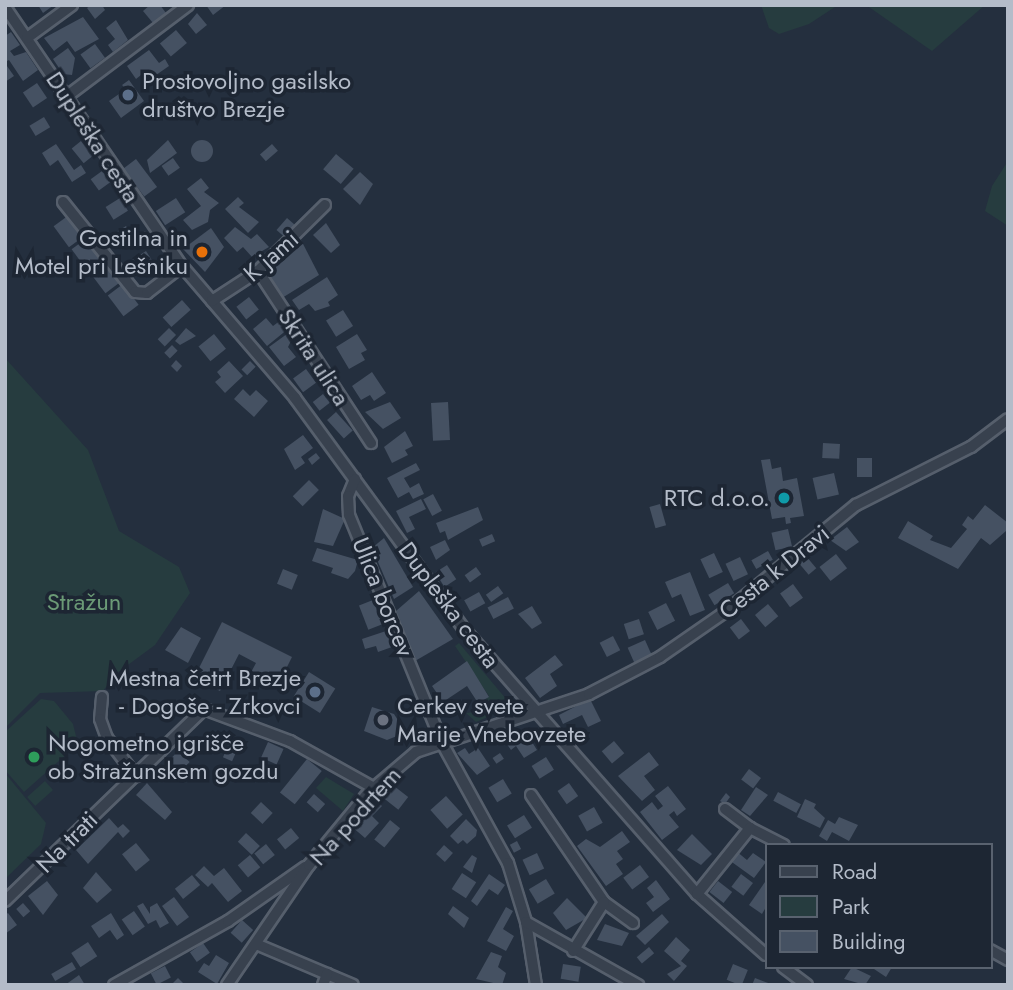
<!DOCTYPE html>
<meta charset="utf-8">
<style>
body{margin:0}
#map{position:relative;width:1013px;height:990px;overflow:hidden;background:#242f3e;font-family:Jost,sans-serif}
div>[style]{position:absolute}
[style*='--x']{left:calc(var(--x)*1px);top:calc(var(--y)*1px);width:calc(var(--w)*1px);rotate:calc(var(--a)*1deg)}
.green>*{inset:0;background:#263c3f;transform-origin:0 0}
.building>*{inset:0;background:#455162;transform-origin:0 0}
.round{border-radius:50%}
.roads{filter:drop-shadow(2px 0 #565f6c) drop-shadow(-2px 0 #565f6c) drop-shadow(0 2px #565f6c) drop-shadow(0 -2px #565f6c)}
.minor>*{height:10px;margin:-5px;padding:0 5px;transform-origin:5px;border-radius:5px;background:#38414e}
.dots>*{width:19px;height:19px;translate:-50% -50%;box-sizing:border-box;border:4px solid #1d2633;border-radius:50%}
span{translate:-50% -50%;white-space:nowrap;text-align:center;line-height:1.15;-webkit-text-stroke:7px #1d2633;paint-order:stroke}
.poi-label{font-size:24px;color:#b4bcc9}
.left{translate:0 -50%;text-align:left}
.right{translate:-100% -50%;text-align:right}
.street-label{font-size:24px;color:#b4bcc9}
.park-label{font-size:24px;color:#6b9a76}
.frame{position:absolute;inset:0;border:7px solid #b4bcc9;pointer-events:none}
.legend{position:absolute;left:765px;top:843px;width:228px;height:126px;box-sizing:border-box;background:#1d2633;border:2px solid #59626f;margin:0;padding:9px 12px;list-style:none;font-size:21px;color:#b4bcc9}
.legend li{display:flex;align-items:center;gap:14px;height:35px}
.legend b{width:35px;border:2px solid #59626f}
</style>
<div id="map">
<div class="green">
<div style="clip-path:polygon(761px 5px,838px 5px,809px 24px,779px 34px,769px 28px)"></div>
<div style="clip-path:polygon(866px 5px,985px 5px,932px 51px)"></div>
<div style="clip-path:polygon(1008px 161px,1008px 226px,985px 211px,992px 186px)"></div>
<div style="clip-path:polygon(5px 358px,88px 450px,119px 531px,179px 567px,190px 593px,155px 645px,117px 673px,103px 691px,40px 693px,5px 728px)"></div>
<div style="clip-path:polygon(459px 643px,507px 700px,502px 711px,476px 722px,466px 713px,474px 712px,489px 696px,455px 646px)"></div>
<div style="clip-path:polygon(41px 699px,54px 701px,73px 724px,78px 744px,24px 792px,5px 770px,5px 732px)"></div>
<div style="clip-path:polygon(5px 773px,46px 823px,41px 844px,5px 879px)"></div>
<div style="clip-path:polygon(326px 777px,354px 794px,343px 811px,316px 788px)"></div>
<div style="left:45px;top:781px;width:12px;height:24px;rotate:48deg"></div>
</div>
<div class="building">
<div style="clip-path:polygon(38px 5px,54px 5px,43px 13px)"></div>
<div style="clip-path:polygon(91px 5px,102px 5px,105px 10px,95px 19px,87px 8px)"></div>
<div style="clip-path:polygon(150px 5px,160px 5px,166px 13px,153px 23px,143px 11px)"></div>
<div style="clip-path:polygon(206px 5px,226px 5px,213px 15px)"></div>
<div style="clip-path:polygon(197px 13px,207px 25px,196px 34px,188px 24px)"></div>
<div style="clip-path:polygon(83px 17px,99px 39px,75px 52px,67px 41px,54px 51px,44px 38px)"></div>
<div style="clip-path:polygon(116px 20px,128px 40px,113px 52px,108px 45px,115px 39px,106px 28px)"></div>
<div style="left:176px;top:30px;width:17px;height:21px;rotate:50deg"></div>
<div style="clip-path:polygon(11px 32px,20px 45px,10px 51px,14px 56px,26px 52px,38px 70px,23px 81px,9px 60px,5px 62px,5px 36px)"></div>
<div style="left:95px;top:44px;width:17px;height:18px;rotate:54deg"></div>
<div style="clip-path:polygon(68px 48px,75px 58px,72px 75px,63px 74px,53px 59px)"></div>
<div style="clip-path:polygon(149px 50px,159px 63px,165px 59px,169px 66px,146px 82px,141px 75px,136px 79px,127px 66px)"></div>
<div style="clip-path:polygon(7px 66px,14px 76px,5px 82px,5px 67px)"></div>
<div style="clip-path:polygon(129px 80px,144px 101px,121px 118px,109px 101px,126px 89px,122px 85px)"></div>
<div style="left:37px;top:83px;width:18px;height:17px;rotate:56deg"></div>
<div style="left:44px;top:117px;width:12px;height:17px;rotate:59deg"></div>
<div style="clip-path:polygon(168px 140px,177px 153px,150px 173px,147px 160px)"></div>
<div class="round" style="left:191px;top:140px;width:22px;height:22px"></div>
<div style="left:81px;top:141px;width:19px;height:12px;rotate:51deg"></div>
<div style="clip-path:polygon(56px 144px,74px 170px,81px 165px,86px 173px,72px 182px,58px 160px,50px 166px,42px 153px)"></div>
<div style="left:272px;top:144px;width:9px;height:16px;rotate:49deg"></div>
<div style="left:336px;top:154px;width:23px;height:20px;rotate:40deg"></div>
<div style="left:173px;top:158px;width:12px;height:14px;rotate:55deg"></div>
<div style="left:136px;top:159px;width:35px;height:16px;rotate:53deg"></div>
<div style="left:102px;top:171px;width:14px;height:14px;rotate:54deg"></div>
<div style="clip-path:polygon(360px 172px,373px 184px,360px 205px,343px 189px)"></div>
<div style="clip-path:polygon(201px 178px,209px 188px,204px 192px,219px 203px,210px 210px,208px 222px,192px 230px,183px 220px,201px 206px,187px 189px)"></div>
<div style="clip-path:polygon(238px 197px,244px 203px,239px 207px,259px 222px,248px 233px,225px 209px)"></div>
<div style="left:120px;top:198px;width:15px;height:17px;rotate:58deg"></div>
<div style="left:176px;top:198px;width:17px;height:24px;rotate:57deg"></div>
<div style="left:69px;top:215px;width:26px;height:19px;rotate:54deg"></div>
<div style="left:287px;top:218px;width:11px;height:16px;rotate:41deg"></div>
<div style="clip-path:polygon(326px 223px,340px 245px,331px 253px,313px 235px)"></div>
<div style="left:126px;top:226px;width:17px;height:17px;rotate:57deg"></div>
<div style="clip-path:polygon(235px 227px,251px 239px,257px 234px,269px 247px,252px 257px,243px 247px,237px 252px,224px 238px)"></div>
<div style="clip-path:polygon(211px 228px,224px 247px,205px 272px,183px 249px)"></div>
<div style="clip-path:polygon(145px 231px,149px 239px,141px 244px,137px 236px)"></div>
<div style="left:87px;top:238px;width:27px;height:19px;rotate:54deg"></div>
<div style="clip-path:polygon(301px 240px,319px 275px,282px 298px,268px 277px,269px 268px)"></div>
<div style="left:146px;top:251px;width:17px;height:18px;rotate:57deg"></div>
<div style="left:105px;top:261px;width:26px;height:19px;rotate:53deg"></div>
<div style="clip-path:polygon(327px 277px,338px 295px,328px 302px,330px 306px,315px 311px,309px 304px,299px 310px,292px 300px)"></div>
<div style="left:123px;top:284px;width:26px;height:19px;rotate:53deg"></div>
<div style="left:249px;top:297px;width:16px;height:16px;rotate:52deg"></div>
<div style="left:182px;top:300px;width:13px;height:26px;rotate:48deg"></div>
<div style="left:343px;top:310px;width:19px;height:20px;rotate:58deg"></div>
<div style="clip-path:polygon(266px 318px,273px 326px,281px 320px,288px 329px,267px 346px,253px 329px)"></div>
<div style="left:169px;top:328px;width:10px;height:16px;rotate:45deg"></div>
<div style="clip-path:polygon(186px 328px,196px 336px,180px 345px,175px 341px)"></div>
<div style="clip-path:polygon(291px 331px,294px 335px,288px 347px,296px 357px,284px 366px,269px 347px)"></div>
<div style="left:214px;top:334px;width:19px;height:20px;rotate:51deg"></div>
<div style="clip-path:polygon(357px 334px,367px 350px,361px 353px,365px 360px,349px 369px,336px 347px)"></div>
<div style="left:172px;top:345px;width:8px;height:11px;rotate:45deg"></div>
<div style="clip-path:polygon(176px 360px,182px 366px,177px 372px,171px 366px)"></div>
<div style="clip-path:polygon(229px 361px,243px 376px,225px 393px,215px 382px,221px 377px,217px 372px)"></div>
<div style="left:250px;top:361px;width:8px;height:12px;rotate:45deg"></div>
<div style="left:306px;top:369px;width:17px;height:16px;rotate:54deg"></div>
<div style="clip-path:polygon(372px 372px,386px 393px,374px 401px,370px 395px,361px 400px,352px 386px)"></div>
<div style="clip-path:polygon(243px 389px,250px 396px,256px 390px,268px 401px,254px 417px,234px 399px)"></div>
<div style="left:323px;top:394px;width:11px;height:13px;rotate:52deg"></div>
<div style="clip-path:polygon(390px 402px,401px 418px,383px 429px,365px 412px)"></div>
<div style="left:448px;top:402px;width:38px;height:17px;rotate:87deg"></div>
<div style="left:336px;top:412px;width:25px;height:12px;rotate:48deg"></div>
<div style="clip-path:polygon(405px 431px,413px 446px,405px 450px,408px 455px,392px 463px,384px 447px)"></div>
<div style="clip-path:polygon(303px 435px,313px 448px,301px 457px,305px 463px,295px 470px,284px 449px)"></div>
<div style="left:823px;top:443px;width:17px;height:15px;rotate:3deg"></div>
<div style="clip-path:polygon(316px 453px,320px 458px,312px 465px,308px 459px)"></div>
<div style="left:857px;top:458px;width:15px;height:19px"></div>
<div style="clip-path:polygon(770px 459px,772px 469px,781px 467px,783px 481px,797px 478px,804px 516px,790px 518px,791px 523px,786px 524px,785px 517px,772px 519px,761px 460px)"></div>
<div style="clip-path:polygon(416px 463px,420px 470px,404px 478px,410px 488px,419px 483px,424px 494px,413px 499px,409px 492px,398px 498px,387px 478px)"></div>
<div style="left:834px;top:473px;width:22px;height:22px;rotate:77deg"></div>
<div style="left:309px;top:480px;width:14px;height:23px;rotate:45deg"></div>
<div style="left:433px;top:494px;width:19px;height:11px;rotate:62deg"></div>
<div style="clip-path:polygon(421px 499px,426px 509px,409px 517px,415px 529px,407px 533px,396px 511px)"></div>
<div style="left:660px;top:504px;width:22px;height:11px;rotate:74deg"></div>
<div style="clip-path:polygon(985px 505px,1008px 523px,1006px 531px,990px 545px,981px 538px,958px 569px,898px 538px,908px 521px,933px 536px,930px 540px,951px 548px,967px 529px,962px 525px,968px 516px,973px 520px)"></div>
<div style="clip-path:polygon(478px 507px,483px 520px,448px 540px,445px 531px,440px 533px,436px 523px)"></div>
<div style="clip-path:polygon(323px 509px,345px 519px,333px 546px,314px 542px)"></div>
<div style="clip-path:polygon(847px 527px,859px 542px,846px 551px,830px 540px)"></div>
<div style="left:788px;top:529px;width:18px;height:17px;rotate:77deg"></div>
<div style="left:492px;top:534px;width:8px;height:14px;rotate:67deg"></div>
<div style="clip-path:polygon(384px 538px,413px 587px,394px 599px,372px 548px)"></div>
<div style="clip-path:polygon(445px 540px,450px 550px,436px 560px,430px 547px)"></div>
<div style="clip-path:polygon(317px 548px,358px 560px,355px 571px,348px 579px,331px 573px,333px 568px,312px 561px)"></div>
<div style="left:768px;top:551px;width:10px;height:19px;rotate:61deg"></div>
<div style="left:714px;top:553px;width:21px;height:15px;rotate:65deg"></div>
<div style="left:836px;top:554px;width:18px;height:21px;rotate:52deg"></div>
<div style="left:806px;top:556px;width:16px;height:10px;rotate:50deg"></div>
<div style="left:740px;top:557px;width:19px;height:16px;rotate:65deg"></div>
<div style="left:447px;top:565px;width:17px;height:14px;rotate:57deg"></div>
<div style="left:476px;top:567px;width:9px;height:14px;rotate:54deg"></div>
<div style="left:283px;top:569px;width:16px;height:16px;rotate:22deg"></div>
<div style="clip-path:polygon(690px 572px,705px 610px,690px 616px,681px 594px,672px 598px,665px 582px)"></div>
<div style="left:728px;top:583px;width:12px;height:23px;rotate:59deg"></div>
<div style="left:793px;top:584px;width:17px;height:16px;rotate:54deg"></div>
<div style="left:498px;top:586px;width:9px;height:15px;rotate:54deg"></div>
<div style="clip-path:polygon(419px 591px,453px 639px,415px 661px,396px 611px)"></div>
<div style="left:479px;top:592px;width:13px;height:17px;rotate:61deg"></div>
<div style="left:508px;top:597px;width:13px;height:23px;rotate:63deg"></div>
<div style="left:373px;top:600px;width:26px;height:15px;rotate:69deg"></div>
<div style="left:666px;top:603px;width:20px;height:20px;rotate:63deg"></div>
<div style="left:768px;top:604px;width:16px;height:17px;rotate:50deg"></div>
<div style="clip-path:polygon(532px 606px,542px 623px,532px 629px,518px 614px)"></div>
<div style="left:639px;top:619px;width:16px;height:16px;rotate:72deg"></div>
<div style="left:741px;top:619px;width:15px;height:14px;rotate:53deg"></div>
<div style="clip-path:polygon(222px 622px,292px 657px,276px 689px,249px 676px,256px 663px,239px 654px,220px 691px,194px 678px)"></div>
<div style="clip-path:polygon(181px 627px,201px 638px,188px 663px,165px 650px)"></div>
<div style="clip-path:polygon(386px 631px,392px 647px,378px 652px,376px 646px,365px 649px,362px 639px)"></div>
<div style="left:613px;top:636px;width:16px;height:15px;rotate:63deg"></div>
<div style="left:645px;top:640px;width:17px;height:19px;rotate:66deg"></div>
<div style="clip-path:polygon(555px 655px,563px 665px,550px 674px,557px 686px,540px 698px,525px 678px)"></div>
<div style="clip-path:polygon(467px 661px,489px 697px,478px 703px,467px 686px,443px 702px,432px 686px)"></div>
<div style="left:309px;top:672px;width:31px;height:29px;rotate:32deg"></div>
<div style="clip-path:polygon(590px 699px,601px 721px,588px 727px,582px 715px,563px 724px,559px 715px)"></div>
<div style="clip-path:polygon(372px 707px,394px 714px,401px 725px,397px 736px,387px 740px,364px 731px)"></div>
<div style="clip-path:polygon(525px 731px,537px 750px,524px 758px,516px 746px,511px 750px,506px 743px)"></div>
<div style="left:614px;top:741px;width:16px;height:16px;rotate:50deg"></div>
<div style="left:268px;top:742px;width:17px;height:17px;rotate:24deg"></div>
<div style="left:227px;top:748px;width:10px;height:10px;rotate:24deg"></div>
<div style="clip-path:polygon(465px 748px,469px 754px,478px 748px,490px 766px,477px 775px,457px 753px)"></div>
<div style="left:178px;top:751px;width:16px;height:20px;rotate:43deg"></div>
<div style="clip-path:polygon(649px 752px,659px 765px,644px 776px,655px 790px,642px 801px,618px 776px)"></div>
<div style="left:500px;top:753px;width:7px;height:9px;rotate:56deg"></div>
<div style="left:546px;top:757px;width:15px;height:17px;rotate:58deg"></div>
<div style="left:307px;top:759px;width:19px;height:43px;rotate:39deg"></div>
<div style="left:749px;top:769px;width:15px;height:13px;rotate:37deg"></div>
<div style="left:503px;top:779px;width:17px;height:17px;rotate:59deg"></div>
<div style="clip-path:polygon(147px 783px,172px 812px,165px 820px,136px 795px)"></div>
<div style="left:569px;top:783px;width:16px;height:14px;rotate:55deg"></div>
<div style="left:394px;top:786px;width:18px;height:16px;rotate:38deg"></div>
<div style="clip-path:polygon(668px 786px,686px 809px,677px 816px,674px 811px,669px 815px,679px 827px,662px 840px,640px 812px,652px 802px,658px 810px,663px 806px,655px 796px)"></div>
<div style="clip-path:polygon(756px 787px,768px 795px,750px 816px,741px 810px)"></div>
<div style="left:778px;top:792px;width:26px;height:10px;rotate:28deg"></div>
<div style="clip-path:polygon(726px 793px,730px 797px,725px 804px,720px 801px)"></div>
<div style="left:314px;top:794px;width:15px;height:11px;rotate:42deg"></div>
<div style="left:446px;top:796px;width:25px;height:21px;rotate:48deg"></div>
<div style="clip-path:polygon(374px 799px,382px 806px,372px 816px,379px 823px,365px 838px,351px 826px)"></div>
<div style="clip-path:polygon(805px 799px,816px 804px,814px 808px,825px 818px,820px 828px,797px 817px)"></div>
<div style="left:261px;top:802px;width:16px;height:15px;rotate:43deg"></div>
<div style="left:594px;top:807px;width:18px;height:18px;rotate:61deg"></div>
<div style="left:524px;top:815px;width:15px;height:20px;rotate:58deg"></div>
<div style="clip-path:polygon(839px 817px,858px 825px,849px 841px,832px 832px,827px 841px,819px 836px,828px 820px,835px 824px)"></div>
<div style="clip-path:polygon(109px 818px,118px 828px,123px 824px,130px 831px,123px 838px,118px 832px,88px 864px,76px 850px)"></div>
<div style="clip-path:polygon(466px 819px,477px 830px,476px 836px,467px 844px,463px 840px,458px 844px,450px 836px)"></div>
<div style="left:390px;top:820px;width:13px;height:25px;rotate:39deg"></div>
<div style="left:291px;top:828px;width:13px;height:18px;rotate:51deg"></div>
<div style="clip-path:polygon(622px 831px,630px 842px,617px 851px,623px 859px,616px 864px,623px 874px,606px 886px,577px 846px,586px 839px,600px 847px)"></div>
<div style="left:246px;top:833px;width:19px;height:12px;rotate:43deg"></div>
<div style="clip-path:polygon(692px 834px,712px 854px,701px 865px,677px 850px)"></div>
<div style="left:517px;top:841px;width:9px;height:8px;rotate:63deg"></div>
<div style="left:136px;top:843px;width:22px;height:18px;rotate:51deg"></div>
<div style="left:266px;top:844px;width:14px;height:15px;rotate:51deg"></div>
<div style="left:444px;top:845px;width:12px;height:12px;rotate:42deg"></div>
<div style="clip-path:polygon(736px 851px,747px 860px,753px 853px,766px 862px,754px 878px,729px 860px)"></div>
<div style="left:537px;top:853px;width:17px;height:16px;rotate:65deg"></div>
<div style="left:250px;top:855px;width:16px;height:16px;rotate:50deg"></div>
<div style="clip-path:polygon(472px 855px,477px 858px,472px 873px,463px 867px)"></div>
<div style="left:640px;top:865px;width:15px;height:21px;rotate:53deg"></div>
<div style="clip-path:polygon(204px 866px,214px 876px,224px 868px,242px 891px,228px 902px,212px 883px,208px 887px,195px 875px)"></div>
<div style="clip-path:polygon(96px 872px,112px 890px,97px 903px,83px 888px)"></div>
<div style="left:462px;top:873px;width:17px;height:19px;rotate:33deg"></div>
<div style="clip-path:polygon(489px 874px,505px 885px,498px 895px,489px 889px,477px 906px,471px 901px)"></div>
<div style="left:741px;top:874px;width:15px;height:16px;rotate:37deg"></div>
<div style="left:192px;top:875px;width:13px;height:22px;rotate:51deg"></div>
<div style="left:546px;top:879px;width:17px;height:20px;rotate:59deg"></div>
<div style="clip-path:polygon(656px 880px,670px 899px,653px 912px,646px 903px,654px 897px,647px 888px)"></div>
<div style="clip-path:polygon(47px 881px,58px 895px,43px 915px,28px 896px)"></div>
<div style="left:718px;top:881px;width:18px;height:14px;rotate:38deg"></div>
<div style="clip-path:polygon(765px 882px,766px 907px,762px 914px,749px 905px)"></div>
<div style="left:174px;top:897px;width:25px;height:15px;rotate:53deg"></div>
<div style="clip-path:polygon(567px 898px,587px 918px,566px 930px,553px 913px)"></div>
<div style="left:23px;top:903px;width:11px;height:9px;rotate:49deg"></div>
<div style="clip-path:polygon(143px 903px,150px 914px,150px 907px,157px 903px,169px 923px,160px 928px,156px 920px,148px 924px,137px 906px)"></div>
<div style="clip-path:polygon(453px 906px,469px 918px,464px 928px,448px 914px)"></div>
<div style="clip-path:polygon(506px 907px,513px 911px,503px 929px,514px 936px,506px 951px,487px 941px)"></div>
<div style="left:134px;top:911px;width:19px;height:15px;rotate:55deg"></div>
<div style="clip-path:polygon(8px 913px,17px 925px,5px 934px,5px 915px)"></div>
<div style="clip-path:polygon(111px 913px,124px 935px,117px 940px,110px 930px,99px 938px,91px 926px)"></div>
<div style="clip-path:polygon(662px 914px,669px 922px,645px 945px,636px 936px)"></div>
<div style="left:242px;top:920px;width:15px;height:17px;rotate:42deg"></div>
<div style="clip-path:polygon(605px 924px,629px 933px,622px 946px,597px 940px)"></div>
<div style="clip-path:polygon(676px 937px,690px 950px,681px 961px,687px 966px,674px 981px,667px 974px,681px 966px,664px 951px)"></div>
<div style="left:88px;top:942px;width:17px;height:20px;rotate:57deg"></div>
<div style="left:203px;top:943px;width:12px;height:16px;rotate:55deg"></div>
<div style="left:649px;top:947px;width:8px;height:16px;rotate:50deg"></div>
<div style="clip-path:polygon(491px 952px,502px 956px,498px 967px,506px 973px,502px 985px,476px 979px)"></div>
<div style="clip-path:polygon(216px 955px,229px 963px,217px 984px,198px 972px,204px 963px,209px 966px)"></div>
<div style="left:72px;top:962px;width:8px;height:24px;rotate:60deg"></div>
<div style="left:563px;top:964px;width:18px;height:15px;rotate:9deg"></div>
<div style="left:733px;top:964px;width:16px;height:17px;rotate:22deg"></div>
<div style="left:165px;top:966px;width:13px;height:16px;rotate:63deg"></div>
<div style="clip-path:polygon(852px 967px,871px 976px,865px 985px,844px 979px)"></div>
<div style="clip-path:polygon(871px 967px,892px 967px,886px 977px)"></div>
<div style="clip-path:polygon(79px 975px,85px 985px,65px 985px)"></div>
<div style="clip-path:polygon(178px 978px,185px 985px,171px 985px)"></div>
<div style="clip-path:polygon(755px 978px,771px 984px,771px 985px,752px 985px)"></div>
</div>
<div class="roads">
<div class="minor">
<div style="--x:5;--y:7;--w:314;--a:55.7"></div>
<div style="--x:182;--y:266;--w:174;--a:49.4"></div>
<div style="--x:295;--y:398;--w:288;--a:53.8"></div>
<div style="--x:465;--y:630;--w:351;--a:48.7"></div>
<div style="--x:697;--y:894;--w:92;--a:41.5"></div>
<div style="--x:27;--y:38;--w:56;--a:-36.3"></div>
<div style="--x:66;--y:97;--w:153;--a:-37"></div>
<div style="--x:63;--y:202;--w:115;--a:51.3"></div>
<div style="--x:135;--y:292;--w:12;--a:5"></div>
<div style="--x:147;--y:293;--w:44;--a:-37.6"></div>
<div style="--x:258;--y:271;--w:206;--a:56.7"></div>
<div style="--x:212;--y:301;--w:55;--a:-33.1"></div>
<div style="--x:258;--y:271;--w:94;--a:-44.6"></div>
<div style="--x:355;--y:479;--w:18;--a:112"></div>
<div style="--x:348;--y:496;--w:19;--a:87"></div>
<div style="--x:349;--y:515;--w:246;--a:67.8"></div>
<div style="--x:442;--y:743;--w:137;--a:61.2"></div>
<div style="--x:508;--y:863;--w:62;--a:73"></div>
<div style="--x:526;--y:922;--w:64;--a:81"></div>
<div style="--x:102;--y:697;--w:22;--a:95"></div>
<div style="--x:100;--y:719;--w:20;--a:70"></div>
<div style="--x:107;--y:738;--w:48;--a:52.7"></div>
<div style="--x:531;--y:795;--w:130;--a:55.7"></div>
<div style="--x:604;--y:902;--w:36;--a:36"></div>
<div style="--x:725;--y:809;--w:31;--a:37"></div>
<div style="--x:750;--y:828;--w:38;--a:27"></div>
<div style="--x:697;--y:894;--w:85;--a:-51.2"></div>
<div style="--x:5;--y:901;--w:277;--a:-44"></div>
<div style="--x:204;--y:709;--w:92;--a:20.4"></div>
<div style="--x:290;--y:741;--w:96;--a:29.2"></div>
<div style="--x:526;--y:922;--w:129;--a:29.4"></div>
<div style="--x:256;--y:944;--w:105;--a:22.9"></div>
<div style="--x:990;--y:950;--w:21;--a:29"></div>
<div style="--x:573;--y:951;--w:58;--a:-57.7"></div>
<div style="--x:783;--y:967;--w:30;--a:37"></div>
<div style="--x:114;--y:985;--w:131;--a:-29.3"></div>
<div style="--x:228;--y:921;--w:94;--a:-35"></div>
<div style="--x:227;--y:985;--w:145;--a:-55.7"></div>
<div style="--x:309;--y:865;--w:94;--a:-50.6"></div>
<div style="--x:369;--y:792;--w:62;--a:-40.4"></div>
<div style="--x:416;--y:752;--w:182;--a:-18.5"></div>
<div style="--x:589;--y:694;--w:80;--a:-27.5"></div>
<div style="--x:660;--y:657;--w:83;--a:-34.7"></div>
<div style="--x:728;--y:610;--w:166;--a:-39.4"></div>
<div style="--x:856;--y:505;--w:129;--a:-26.8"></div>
<div style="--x:971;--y:447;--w:46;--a:-37.1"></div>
<div style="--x:323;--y:985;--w:12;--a:-70"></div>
</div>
</div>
<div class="dots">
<div style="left:128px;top:95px;background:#5c6f8a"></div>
<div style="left:202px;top:252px;background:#e8710a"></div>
<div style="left:784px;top:498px;background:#0f9aa8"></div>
<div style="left:315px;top:692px;background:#5c6f8a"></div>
<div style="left:383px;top:720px;background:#6b7280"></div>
<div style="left:34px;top:757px;background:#2e9e5b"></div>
</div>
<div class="poi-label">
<span class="left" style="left:142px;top:95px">Prostovoljno gasilsko<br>društvo Brezje</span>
<span class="right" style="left:188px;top:252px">Gostilna in<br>Motel pri Lešniku</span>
<span class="right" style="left:770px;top:498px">RTC d.o.o.</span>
<span class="right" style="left:301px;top:692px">Mestna četrt Brezje<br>- Dogoše - Zrkovci</span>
<span class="left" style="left:397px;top:720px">Cerkev svete<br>Marije Vnebovzete</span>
<span class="left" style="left:48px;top:757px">Nogometno igrišče<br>ob Stražunskem gozdu</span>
</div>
<div class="street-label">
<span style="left:93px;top:137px;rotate:57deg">Dupleška cesta</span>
<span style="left:271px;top:256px;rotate:-41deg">K jami</span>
<span style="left:314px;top:357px;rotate:57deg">Skrita ulica</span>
<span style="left:774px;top:572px;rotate:-39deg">Cesta k Dravi</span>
<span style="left:383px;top:597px;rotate:68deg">Ulica borcev</span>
<span style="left:449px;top:605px;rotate:53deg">Dupleška cesta</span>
<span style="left:355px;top:816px;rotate:-48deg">Na podrtem</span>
<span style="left:67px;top:842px;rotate:-45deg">Na trati</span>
</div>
<div class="park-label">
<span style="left:84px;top:602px">Stražun</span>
</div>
<div class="frame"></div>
<ul class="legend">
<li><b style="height:9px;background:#38414e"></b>Road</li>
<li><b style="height:19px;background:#263c3f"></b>Park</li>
<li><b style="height:19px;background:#455162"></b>Building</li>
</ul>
</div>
